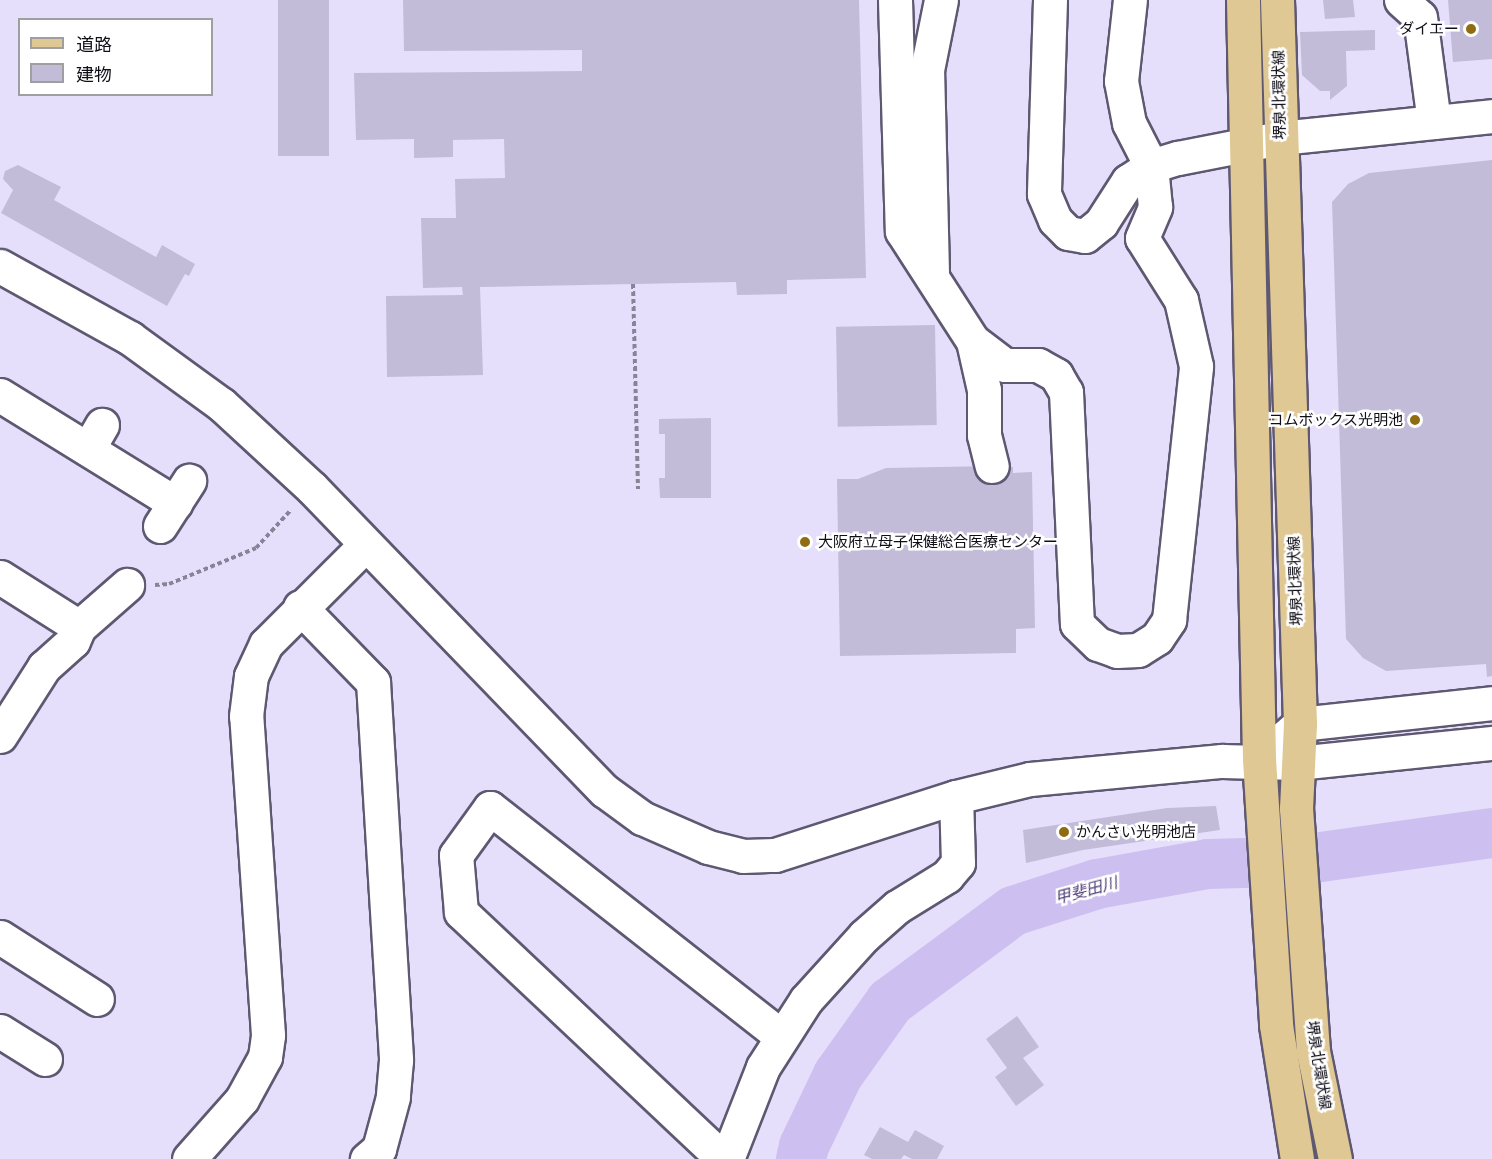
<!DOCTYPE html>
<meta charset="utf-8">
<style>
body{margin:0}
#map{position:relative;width:1492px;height:1159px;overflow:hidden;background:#e6dffc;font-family:"PT Sans","Noto Sans JP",sans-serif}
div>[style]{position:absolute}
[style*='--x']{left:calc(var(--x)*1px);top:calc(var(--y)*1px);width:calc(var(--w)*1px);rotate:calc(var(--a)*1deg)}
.river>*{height:50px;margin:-25px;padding:0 25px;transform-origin:25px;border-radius:25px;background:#cdc0f0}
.building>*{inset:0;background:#c3bcd8;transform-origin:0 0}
.path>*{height:4px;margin-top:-2px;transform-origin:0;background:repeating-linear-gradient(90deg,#888397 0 4.5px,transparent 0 7.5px)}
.roads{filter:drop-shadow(2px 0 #5e5871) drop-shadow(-2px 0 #5e5871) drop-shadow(0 2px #5e5871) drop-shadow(0 -2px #5e5871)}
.minor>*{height:33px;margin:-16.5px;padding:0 16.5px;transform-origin:16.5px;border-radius:16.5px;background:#fff}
.major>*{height:33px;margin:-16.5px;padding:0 16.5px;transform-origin:16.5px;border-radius:16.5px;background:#e0c894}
.dots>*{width:16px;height:16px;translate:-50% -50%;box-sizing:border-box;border:3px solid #fff;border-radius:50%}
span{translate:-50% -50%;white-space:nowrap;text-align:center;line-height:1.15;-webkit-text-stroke:5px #fff;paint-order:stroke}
.poi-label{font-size:15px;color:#100e17}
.right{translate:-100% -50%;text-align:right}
.left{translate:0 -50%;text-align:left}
.street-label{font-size:15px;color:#100e17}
.water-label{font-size:16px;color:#53407b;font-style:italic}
.legend{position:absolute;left:18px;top:18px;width:195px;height:78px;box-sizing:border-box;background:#fff;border:2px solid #9f9fa2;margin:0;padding:8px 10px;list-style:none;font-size:18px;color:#100e17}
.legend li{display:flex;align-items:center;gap:12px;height:30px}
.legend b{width:30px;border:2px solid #9f9fa2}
</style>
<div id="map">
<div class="river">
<div style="--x:801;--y:1159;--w:13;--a:-77"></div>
<div style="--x:804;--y:1146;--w:79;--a:-64.4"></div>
<div style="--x:838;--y:1075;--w:90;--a:-54.5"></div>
<div style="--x:890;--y:1002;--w:153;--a:-36.5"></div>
<div style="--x:1013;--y:911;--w:88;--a:-17.8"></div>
<div style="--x:1097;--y:884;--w:113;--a:-10.2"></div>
<div style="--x:1208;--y:864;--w:77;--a:-1.5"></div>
<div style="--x:1285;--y:862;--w:209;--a:-8"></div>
</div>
<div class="building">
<div style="left:278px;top:0;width:51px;height:156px"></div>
<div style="clip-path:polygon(403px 0,859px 0,866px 278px,787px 280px,787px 294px,737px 295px,736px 282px,480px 287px,483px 375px,387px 377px,386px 296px,463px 295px,462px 287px,423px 288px,421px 218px,456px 218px,455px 179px,505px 178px,504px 139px,453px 140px,453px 157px,414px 158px,414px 139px,356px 140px,354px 73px,582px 71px,582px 50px,404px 51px)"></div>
<div style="clip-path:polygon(1323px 0,1353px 0,1355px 17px,1325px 19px)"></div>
<div style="clip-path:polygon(1448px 0,1492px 0,1492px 59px,1453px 62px)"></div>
<div style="clip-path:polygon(1375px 30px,1375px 50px,1346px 51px,1347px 86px,1330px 100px,1330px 91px,1320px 91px,1302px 75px,1300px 32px)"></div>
<div style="clip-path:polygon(1492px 160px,1492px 676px,1487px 677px,1486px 664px,1386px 671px,1363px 658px,1346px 639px,1332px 202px,1348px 184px,1369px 173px)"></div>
<div style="clip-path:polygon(18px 165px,61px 187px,54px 200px,156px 257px,162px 245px,195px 264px,189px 276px,185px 274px,167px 306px,1px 213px,13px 190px,3px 179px,5px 171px)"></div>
<div style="left:935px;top:325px;width:100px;height:99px;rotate:89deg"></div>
<div style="clip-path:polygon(711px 418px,711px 498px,660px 498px,659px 478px,665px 478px,665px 434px,659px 434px,659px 419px)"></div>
<div style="clip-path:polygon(992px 466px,1013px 467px,1013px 473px,1032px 472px,1035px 628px,1016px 629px,1016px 653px,840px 656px,837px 479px,858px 479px,886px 468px)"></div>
<div style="clip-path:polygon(1216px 806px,1220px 830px,1083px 850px,1026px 863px,1023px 830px,1167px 808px)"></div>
<div style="clip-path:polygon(1017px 1016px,1039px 1047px,1023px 1058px,1044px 1085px,1016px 1106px,995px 1077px,1007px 1068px,986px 1039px)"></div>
<div style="clip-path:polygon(880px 1127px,908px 1142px,915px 1130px,944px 1146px,937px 1159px,912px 1159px,904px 1155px,901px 1159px,872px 1159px,864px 1155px)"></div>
</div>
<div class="path">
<div style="--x:633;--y:284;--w:205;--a:88.6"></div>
<div style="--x:155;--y:585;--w:14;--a:-4"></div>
<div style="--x:169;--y:584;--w:94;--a:-22.5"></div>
<div style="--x:256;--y:548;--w:52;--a:-47.4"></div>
</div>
<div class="roads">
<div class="minor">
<div style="--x:895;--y:0;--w:231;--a:88.3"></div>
<div style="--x:902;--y:231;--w:131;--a:57.2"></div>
<div style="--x:973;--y:341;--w:40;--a:37"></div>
<div style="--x:1005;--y:365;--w:33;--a:0"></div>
<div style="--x:1038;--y:365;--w:21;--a:29"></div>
<div style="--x:1056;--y:375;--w:20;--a:60"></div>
<div style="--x:1066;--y:392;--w:232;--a:87.3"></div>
<div style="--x:1077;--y:624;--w:29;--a:44"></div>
<div style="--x:1098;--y:644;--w:20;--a:20"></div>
<div style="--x:1117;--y:651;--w:21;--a:-3"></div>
<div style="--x:1138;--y:650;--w:22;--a:-32"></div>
<div style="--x:1157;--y:638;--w:22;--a:-56"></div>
<div style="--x:1169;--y:620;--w:255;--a:-83.9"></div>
<div style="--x:1196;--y:366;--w:68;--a:-102.8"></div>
<div style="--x:1181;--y:300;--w:73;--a:-122.2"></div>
<div style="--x:1142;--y:238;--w:34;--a:-67"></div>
<div style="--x:1155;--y:207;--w:41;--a:-95.6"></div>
<div style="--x:1151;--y:166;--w:48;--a:-117.1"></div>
<div style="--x:1129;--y:123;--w:43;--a:-100.8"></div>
<div style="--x:1121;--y:81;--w:81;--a:-83.7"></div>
<div style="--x:1050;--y:0;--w:194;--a:91.8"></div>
<div style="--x:1044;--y:194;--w:28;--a:67"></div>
<div style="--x:1055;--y:220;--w:18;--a:45"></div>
<div style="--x:1068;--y:233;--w:17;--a:10"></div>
<div style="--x:1085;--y:236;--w:21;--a:-39"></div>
<div style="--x:1101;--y:223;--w:50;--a:-57.3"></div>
<div style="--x:1128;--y:181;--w:27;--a:-33"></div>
<div style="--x:1151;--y:166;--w:28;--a:-17"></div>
<div style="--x:1178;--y:158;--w:104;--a:-11.1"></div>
<div style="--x:1280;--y:138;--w:213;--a:-5.9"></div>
<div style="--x:1401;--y:0;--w:25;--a:42"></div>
<div style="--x:1420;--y:17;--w:106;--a:82.4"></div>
<div style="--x:0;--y:266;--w:149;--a:29"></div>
<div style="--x:130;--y:338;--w:112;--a:36"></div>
<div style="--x:221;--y:404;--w:124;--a:42.7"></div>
<div style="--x:312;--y:488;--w:421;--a:46"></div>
<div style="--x:605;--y:791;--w:46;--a:36.1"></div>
<div style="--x:642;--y:818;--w:72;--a:23.7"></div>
<div style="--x:708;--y:847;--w:36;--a:14"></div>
<div style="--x:743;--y:856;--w:32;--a:-2"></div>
<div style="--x:775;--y:855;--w:190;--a:-17.8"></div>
<div style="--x:956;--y:797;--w:76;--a:-13.7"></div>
<div style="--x:1030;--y:779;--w:193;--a:-5.4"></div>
<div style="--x:1222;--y:761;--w:75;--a:1.5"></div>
<div style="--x:1297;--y:763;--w:196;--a:-5.9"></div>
<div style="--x:932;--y:272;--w:202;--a:-91.4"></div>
<div style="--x:927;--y:70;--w:71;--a:-78.7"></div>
<div style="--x:973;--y:341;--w:50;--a:77.3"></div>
<div style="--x:984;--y:390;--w:45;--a:90"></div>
<div style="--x:984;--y:435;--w:32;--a:76"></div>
<div style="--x:0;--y:395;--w:206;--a:31.7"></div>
<div style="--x:88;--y:449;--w:28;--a:-60"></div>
<div style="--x:160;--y:526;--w:54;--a:-57.2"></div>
<div style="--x:0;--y:577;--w:93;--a:32.3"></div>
<div style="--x:79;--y:627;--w:64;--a:-41.2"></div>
<div style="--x:300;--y:607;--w:105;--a:45.8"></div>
<div style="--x:373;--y:682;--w:379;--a:86.5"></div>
<div style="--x:396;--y:1060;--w:37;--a:95"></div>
<div style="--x:393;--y:1097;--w:54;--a:105.1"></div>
<div style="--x:379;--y:1149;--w:16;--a:140"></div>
<div style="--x:0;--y:736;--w:82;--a:-57.5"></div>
<div style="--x:44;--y:667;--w:39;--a:-42"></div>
<div style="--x:73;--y:641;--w:15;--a:-67"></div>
<div style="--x:1278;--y:743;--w:29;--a:-41"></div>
<div style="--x:1300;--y:724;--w:193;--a:-6.2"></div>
<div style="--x:0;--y:937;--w:115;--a:32.6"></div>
<div style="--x:0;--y:1031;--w:53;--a:31.9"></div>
<div style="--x:189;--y:1159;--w:80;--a:-48.5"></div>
<div style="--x:242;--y:1099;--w:48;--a:-61.3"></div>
<div style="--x:265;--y:1057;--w:22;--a:-82"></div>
<div style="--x:268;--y:1035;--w:320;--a:-93.9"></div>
<div style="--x:246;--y:716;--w:40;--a:-82.9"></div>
<div style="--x:251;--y:676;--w:35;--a:-65"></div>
<div style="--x:266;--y:644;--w:140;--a:-45"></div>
<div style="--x:723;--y:1159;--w:360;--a:-136.7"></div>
<div style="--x:461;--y:912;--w:57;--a:-95"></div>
<div style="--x:456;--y:855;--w:58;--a:-54.1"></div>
<div style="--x:490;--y:808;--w:370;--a:38.1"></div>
<div style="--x:727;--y:1159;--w:99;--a:-68.6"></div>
<div style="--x:763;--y:1067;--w:80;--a:-57.3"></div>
<div style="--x:806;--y:1000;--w:86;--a:-47.8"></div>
<div style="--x:864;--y:936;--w:44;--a:-41.3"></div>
<div style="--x:897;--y:907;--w:59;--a:-31.8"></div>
<div style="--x:947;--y:876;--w:17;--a:-50"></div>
<div style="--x:958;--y:863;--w:66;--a:-91.7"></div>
</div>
<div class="major">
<div style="--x:1243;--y:0;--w:759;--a:88.79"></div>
<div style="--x:1259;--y:759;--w:267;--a:86.3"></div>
<div style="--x:1276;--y:1025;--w:136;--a:81.1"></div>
<div style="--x:1277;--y:0;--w:724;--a:88.18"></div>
<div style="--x:1300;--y:724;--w:84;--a:92.7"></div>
<div style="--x:1296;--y:808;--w:244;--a:86"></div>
<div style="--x:1313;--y:1051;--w:110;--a:78.5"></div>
</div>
</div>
<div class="dots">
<div style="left:1471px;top:29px;background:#8f6c10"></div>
<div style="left:1415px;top:420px;background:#8f6c10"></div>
<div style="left:805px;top:542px;background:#8f6c10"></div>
<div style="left:1064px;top:832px;background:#8f6c10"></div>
</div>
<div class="poi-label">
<span class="right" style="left:1459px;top:29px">ダイエー</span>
<span class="right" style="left:1403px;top:420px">コムボックス光明池</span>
<span class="left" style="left:818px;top:542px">大阪府立母子保健総合医療センター</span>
<span class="left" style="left:1076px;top:832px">かんさい光明池店</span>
</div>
<div class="street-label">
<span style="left:1279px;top:95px;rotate:-91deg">堺泉北環状線</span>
<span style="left:1295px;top:581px;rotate:-92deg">堺泉北環状線</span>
<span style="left:1319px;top:1065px;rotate:81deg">堺泉北環状線</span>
</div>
<div class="water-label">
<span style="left:1086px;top:890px;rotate:-15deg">甲斐田川</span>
</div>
<ul class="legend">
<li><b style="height:8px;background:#e0c894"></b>道路</li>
<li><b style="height:16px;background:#c3bcd8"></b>建物</li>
</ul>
</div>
